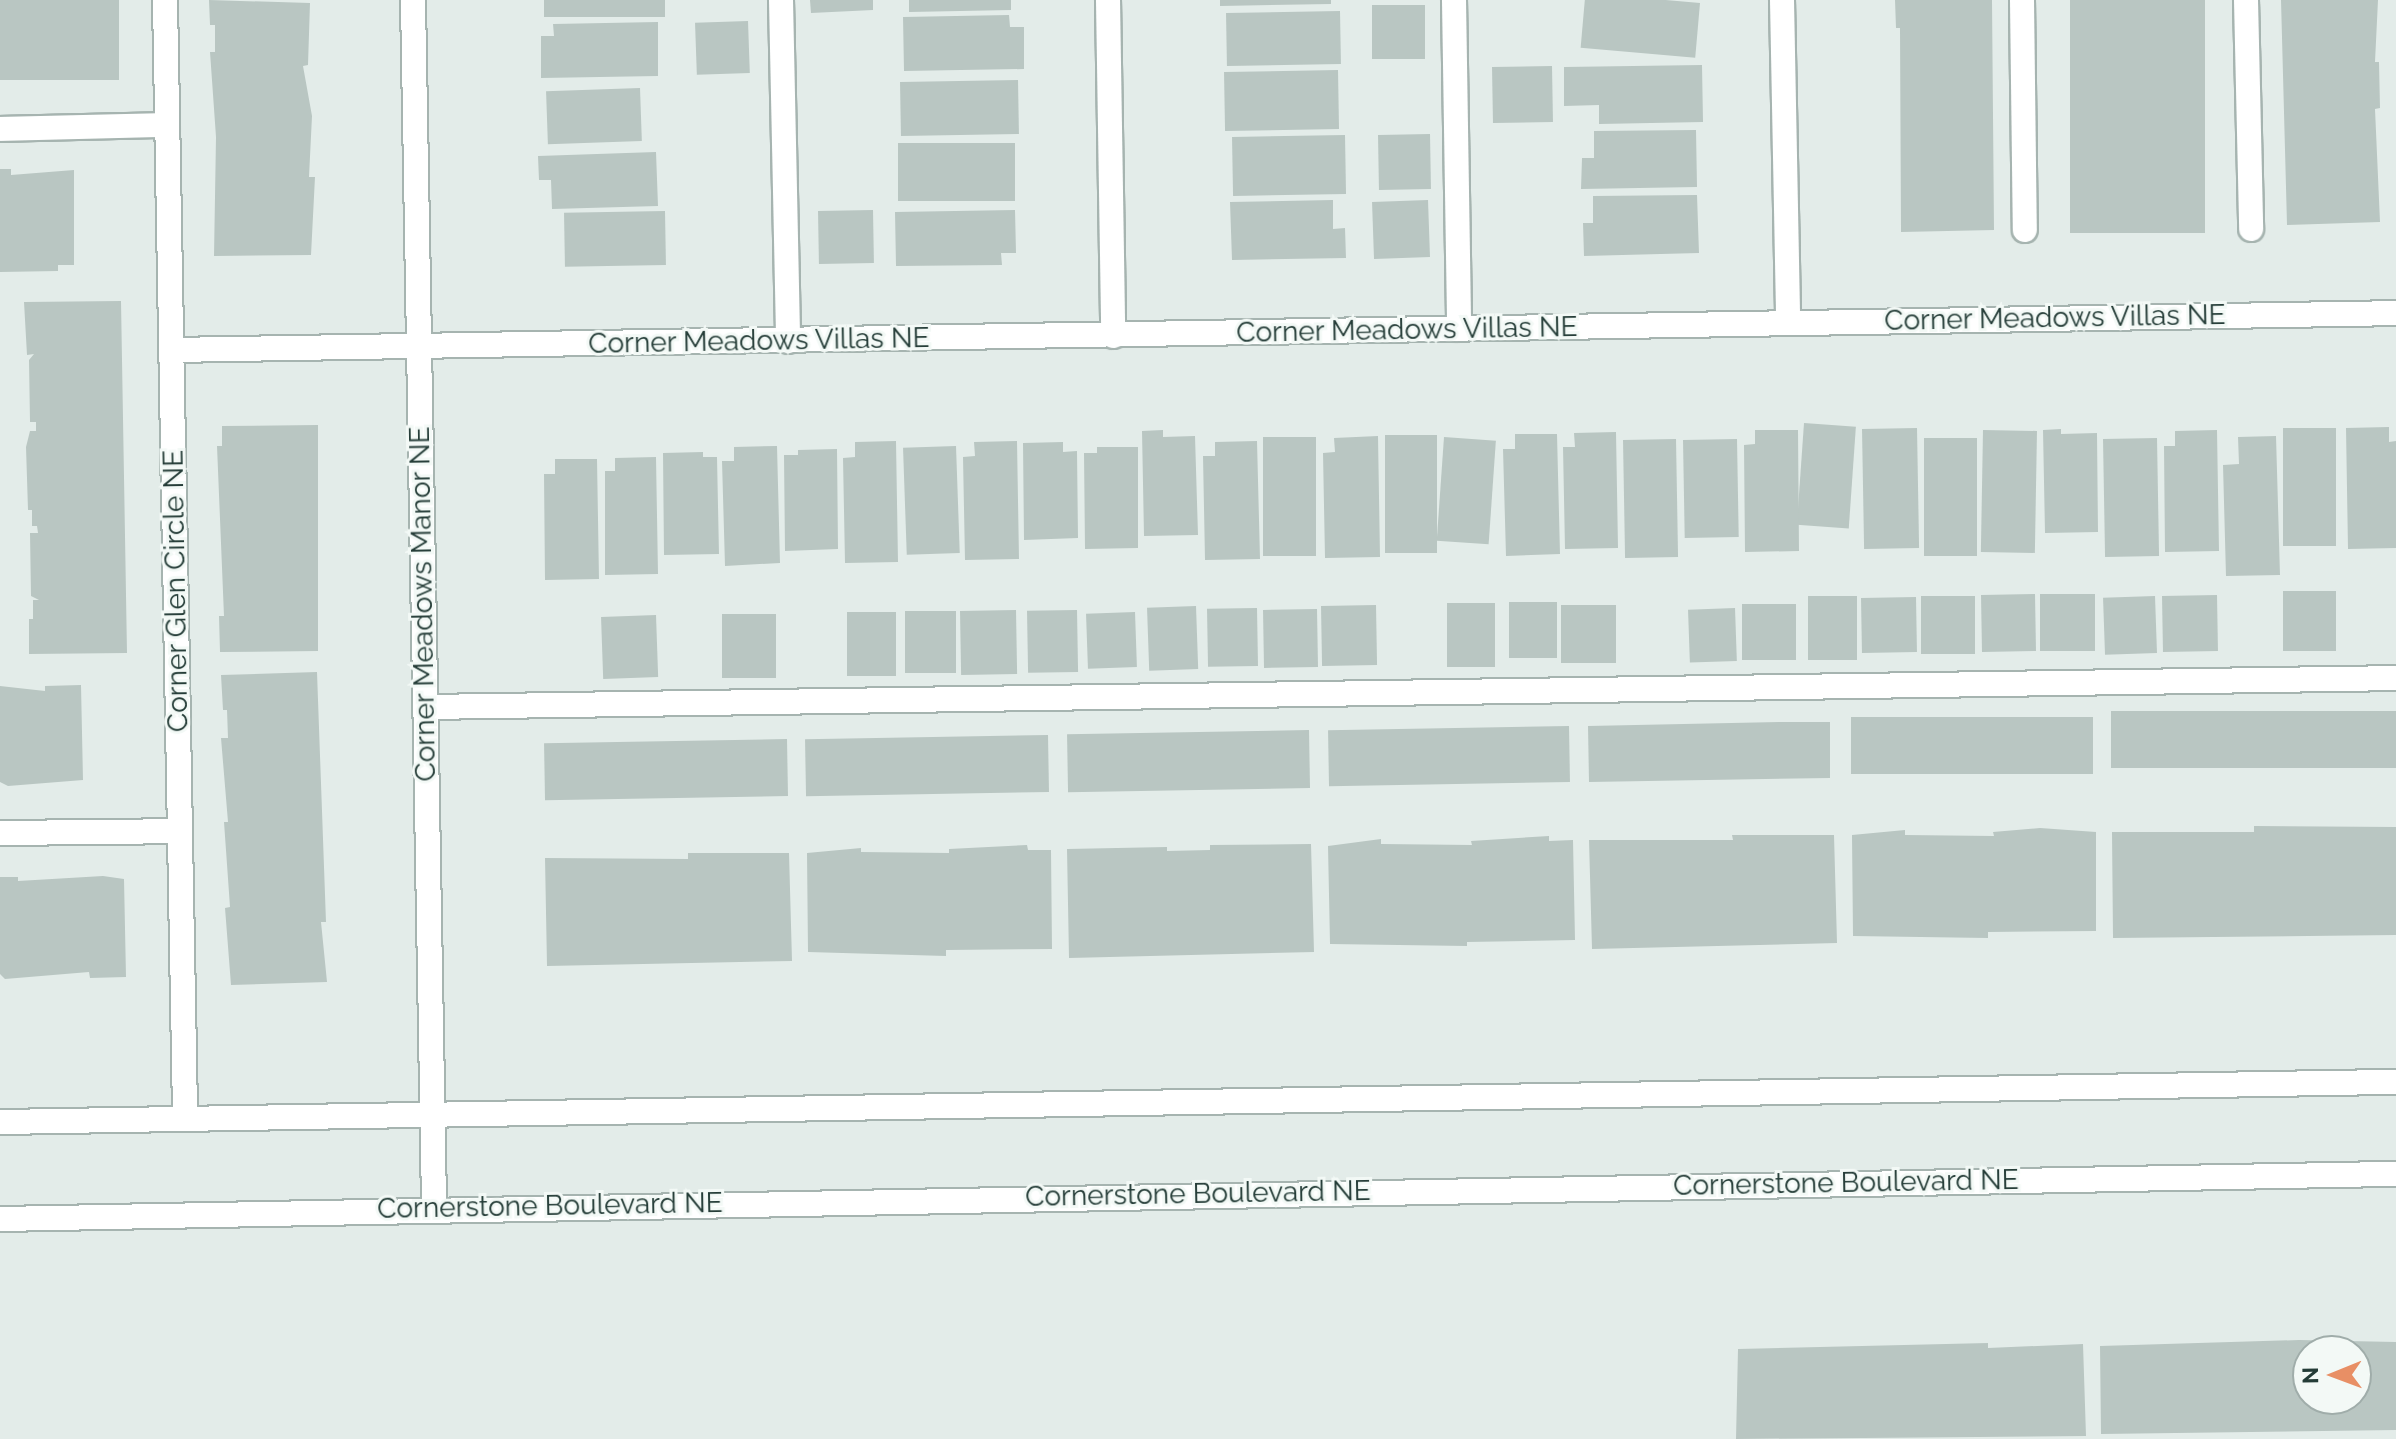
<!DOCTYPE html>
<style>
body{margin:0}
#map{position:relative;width:2396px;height:1439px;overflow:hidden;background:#e3ece9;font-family:Raleway,sans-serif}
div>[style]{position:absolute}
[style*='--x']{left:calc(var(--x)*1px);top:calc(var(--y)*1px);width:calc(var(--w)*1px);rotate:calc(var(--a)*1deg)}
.building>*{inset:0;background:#b9c6c2;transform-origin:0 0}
.roads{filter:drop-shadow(2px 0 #a6b4b0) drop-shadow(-2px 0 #a6b4b0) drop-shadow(0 2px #a6b4b0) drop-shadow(0 -2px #a6b4b0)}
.lane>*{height:24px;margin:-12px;padding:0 12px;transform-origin:12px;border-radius:12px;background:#fff}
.street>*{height:24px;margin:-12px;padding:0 12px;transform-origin:12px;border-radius:12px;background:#fff}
.secondary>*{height:24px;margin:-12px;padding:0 12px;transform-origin:12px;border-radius:12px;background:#fff}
span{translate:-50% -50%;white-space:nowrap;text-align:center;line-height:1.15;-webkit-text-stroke:6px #f3f9f6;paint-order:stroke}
.street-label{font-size:28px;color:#243c37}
.north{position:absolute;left:2292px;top:1335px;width:80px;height:80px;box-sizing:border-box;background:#f3f9f6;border:2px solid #a0adaa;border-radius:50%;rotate:269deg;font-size:22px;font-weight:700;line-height:32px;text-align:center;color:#243c37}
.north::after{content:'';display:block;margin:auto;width:28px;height:36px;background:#e88f65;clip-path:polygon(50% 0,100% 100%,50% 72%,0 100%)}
</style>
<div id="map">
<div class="building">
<div style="left:0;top:0;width:119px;height:80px"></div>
<div style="clip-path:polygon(209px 0,310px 3px,308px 65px,303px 66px,312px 116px,309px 177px,315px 177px,311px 255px,214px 256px,216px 137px,210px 52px,215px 52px,215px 25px,210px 25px)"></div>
<div style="left:544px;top:0;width:121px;height:17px"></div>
<div style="clip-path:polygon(810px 0,873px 0,873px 10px,811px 13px)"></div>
<div style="clip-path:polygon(909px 0,1011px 0,1011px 10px,909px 12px)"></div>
<div style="clip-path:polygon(1220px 0,1331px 0,1331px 4px,1220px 6px)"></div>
<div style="clip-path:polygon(1895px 0,1992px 0,1994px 230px,1901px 232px,1900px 28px,1896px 28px)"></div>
<div style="left:2070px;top:0;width:135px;height:233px"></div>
<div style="clip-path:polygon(2281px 0,2378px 0,2375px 62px,2379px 62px,2380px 108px,2375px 109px,2380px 222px,2287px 225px)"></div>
<div style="left:1700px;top:3px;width:55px;height:115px;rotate:95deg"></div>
<div style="left:1372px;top:5px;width:53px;height:54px"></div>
<div style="left:1340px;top:11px;width:53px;height:114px;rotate:89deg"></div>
<div style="clip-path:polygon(1009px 15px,1010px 27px,1024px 27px,1024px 69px,904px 71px,903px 17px)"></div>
<div style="left:748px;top:21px;width:52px;height:53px;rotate:88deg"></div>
<div style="clip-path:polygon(658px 22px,658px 76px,541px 78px,541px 36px,554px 36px,553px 24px)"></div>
<div style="clip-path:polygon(1702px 65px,1703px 122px,1599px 124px,1599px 105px,1564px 106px,1564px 67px)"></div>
<div style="left:1552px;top:66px;width:56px;height:60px;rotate:89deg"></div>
<div style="left:1338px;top:70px;width:59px;height:114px;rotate:89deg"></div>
<div style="left:1018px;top:80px;width:54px;height:118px;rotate:89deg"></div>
<div style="left:640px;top:88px;width:53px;height:94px;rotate:88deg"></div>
<div style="clip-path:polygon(1696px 130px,1697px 187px,1581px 189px,1582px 158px,1594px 158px,1594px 131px)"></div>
<div style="left:1430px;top:134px;width:55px;height:52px;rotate:89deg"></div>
<div style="left:1345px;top:135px;width:59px;height:113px;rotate:89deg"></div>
<div style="left:898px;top:143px;width:117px;height:58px"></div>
<div style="clip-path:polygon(656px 152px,658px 206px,552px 209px,551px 180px,539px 180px,538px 156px)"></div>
<div style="clip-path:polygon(0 169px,11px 169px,11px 175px,74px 170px,74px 265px,58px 265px,58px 271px,0 272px)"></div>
<div style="clip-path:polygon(1697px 195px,1699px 253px,1584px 256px,1583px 223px,1593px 223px,1593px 196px)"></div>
<div style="clip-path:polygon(1333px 200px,1333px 229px,1345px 228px,1346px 258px,1232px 260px,1230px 202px)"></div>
<div style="left:1428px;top:200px;width:57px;height:56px;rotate:88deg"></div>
<div style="left:873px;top:210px;width:53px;height:55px;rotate:89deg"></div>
<div style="clip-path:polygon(1015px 210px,1016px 253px,1001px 253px,1002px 265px,896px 266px,895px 212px)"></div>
<div style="left:665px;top:211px;width:54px;height:101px;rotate:89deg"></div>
<div style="clip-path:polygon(121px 301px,127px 653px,29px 654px,29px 619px,33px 619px,33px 600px,39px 600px,31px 596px,30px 533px,38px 533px,37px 526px,32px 526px,32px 510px,28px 510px,26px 447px,30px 431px,36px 431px,36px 422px,30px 422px,29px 360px,34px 354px,27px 355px,24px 302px)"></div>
<div style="left:1804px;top:423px;width:52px;height:102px;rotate:4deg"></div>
<div style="clip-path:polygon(318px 425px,318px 651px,220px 652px,219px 616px,224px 616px,217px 446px,222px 446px,222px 426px)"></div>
<div style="clip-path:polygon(2389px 427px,2389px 442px,2396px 441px,2396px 548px,2348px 549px,2346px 428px)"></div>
<div style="left:1917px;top:428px;width:120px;height:55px;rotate:89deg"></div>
<div style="left:2283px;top:428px;width:53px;height:118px"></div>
<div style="clip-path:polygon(2061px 429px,2061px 434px,2097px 433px,2098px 532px,2045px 533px,2043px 430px)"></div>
<div style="clip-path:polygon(1163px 430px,1163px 437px,1195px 436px,1198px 535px,1144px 536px,1142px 431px)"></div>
<div style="clip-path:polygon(1755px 430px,1798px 430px,1799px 551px,1745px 552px,1744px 445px,1755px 444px)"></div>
<div style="left:1983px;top:430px;width:54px;height:122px;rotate:1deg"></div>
<div style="clip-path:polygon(2217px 430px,2219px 551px,2165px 552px,2164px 446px,2175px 446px,2175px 431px)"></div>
<div style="clip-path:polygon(1616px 432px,1618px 548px,1565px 549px,1563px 447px,1575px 447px,1574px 433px)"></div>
<div style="clip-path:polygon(1515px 434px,1557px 434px,1560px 554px,1506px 556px,1503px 449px,1515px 449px)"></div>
<div style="left:1437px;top:435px;width:118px;height:52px;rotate:90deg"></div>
<div style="clip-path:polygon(1378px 436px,1380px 557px,1325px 558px,1323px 453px,1335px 452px,1334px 438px)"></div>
<div style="clip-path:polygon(2276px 436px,2280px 575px,2226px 576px,2223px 465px,2239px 464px,2238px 437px)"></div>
<div style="left:1316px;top:437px;width:119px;height:53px;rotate:90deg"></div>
<div style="left:1444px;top:437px;width:52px;height:104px;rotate:4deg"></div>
<div style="left:1924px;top:438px;width:53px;height:118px"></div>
<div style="left:2157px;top:438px;width:118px;height:54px;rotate:89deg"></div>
<div style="left:1676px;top:439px;width:118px;height:53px;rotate:89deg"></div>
<div style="left:1737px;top:439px;width:98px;height:54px;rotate:89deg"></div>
<div style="clip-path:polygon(896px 441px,898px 562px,845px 563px,843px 458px,855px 457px,855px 442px)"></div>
<div style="clip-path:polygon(1017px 441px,1019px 559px,965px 560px,963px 457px,975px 456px,974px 442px)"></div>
<div style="clip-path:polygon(1257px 441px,1260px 559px,1205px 560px,1203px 456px,1215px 456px,1215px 442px)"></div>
<div style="clip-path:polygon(1063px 442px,1063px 452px,1077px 451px,1078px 538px,1024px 540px,1023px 443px)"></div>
<div style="clip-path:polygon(777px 446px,780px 563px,725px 566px,722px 461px,734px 461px,734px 447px)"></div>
<div style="left:956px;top:446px;width:107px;height:53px;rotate:88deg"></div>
<div style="clip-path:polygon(1097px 447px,1138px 447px,1138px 548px,1085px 549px,1084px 453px,1097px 453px)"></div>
<div style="clip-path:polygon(837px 449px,838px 549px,785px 551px,784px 455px,798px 455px,798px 450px)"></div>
<div style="clip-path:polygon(703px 452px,703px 457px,717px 457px,719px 554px,664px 555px,663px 453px)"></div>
<div style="clip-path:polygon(656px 457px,658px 574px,605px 575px,605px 471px,615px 471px,615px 458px)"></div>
<div style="clip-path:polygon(555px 459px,597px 459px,599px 579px,545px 580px,544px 474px,555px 474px)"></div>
<div style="left:2283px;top:591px;width:53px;height:60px"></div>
<div style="left:2035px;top:594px;width:57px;height:54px;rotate:89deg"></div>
<div style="left:2040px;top:594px;width:55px;height:57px"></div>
<div style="left:2217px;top:595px;width:56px;height:55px;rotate:89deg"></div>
<div style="left:1808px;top:596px;width:49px;height:64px"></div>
<div style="left:1921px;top:596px;width:54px;height:58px"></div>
<div style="left:2155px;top:596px;width:57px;height:52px;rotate:88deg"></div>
<div style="left:1916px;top:597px;width:55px;height:55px;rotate:89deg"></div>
<div style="left:1509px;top:602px;width:48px;height:56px"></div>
<div style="left:1447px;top:603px;width:48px;height:64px"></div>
<div style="left:1742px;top:604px;width:54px;height:56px"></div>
<div style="left:1376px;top:605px;width:60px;height:55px;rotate:89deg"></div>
<div style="left:1561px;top:605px;width:55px;height:58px"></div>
<div style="left:1196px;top:606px;width:63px;height:49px;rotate:88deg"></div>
<div style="left:1257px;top:608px;width:58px;height:50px;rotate:89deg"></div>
<div style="left:1735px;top:608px;width:53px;height:47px;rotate:88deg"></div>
<div style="left:1317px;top:609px;width:58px;height:54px;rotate:89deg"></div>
<div style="left:1016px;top:610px;width:64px;height:56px;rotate:89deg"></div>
<div style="left:1077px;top:610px;width:62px;height:50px;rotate:89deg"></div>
<div style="left:905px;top:611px;width:51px;height:62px"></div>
<div style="left:847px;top:612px;width:49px;height:64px"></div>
<div style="left:1135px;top:612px;width:55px;height:49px;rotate:88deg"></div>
<div style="left:776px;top:614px;width:64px;height:54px;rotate:90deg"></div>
<div style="left:656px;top:615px;width:62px;height:55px;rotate:88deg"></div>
<div style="clip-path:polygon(317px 672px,326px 922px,321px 922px,327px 982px,231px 985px,225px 908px,230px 907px,224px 822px,228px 822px,221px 738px,228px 738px,227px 710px,223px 710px,221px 675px)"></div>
<div style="clip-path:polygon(81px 685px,83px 780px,8px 786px,0 782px,0 686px,45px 691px,45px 686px)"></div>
<div style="left:2396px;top:711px;width:57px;height:285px;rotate:90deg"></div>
<div style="left:2093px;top:717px;width:57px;height:242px;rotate:90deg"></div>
<div style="clip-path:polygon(1779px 722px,1830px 722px,1830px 778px,1589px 782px,1588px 726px)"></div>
<div style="left:1569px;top:726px;width:56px;height:241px;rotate:89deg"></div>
<div style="left:1309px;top:730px;width:58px;height:242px;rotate:89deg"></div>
<div style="left:1048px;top:735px;width:57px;height:243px;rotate:89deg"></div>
<div style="left:787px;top:739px;width:57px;height:243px;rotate:89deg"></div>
<div style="clip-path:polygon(2254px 826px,2396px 827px,2396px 935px,2113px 938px,2112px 832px,2254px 832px)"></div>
<div style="clip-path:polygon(2040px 828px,2096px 832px,2096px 931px,1988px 932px,1988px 938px,1853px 936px,1852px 835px,1905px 830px,1905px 835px,1994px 836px,1993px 832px)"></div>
<div style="clip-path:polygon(1732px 835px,1834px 835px,1837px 943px,1592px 949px,1589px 840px,1733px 840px)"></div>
<div style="clip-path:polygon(1549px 836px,1549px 841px,1573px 840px,1575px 940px,1467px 942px,1467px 946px,1330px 944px,1328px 846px,1381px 839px,1381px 844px,1472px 845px,1471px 841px)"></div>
<div style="clip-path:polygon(1311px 844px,1314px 952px,1069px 958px,1067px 849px,1167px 847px,1167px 851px,1210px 850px,1210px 845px)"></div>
<div style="clip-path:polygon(1027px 845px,1028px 850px,1051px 850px,1052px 949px,946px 950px,946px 956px,808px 952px,807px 853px,861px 848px,861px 852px,949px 853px,949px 849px)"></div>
<div style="clip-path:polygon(688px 853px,789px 853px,792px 961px,547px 966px,545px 858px,688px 859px)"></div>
<div style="clip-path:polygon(103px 876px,124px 879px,126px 977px,90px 978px,89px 972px,5px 979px,0 974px,0 877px,18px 877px,18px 881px)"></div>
<div style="clip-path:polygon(evenodd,2299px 1340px,2396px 1342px,2396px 1430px,2101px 1434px,2100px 1346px,2299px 1340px,2308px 1351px,2356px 1351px,2356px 1399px,2308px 1399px,2308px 1351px)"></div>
<div style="clip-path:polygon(1988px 1343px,1988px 1348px,2083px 1344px,2086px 1436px,1736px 1439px,1738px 1349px)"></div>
</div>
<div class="roads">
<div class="lane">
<div style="--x:781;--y:0;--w:341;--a:88.8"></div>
<div style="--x:1454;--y:0;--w:329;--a:89.1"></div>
<div style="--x:2022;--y:0;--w:230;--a:89.3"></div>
<div style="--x:2246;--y:0;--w:229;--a:88.7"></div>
<div style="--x:425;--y:707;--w:1971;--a:-0.84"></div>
</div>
<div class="street">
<div style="--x:165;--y:0;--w:1116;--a:88.97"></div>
<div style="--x:413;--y:0;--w:1208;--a:89"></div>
<div style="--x:1108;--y:0;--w:336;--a:89.1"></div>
<div style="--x:1782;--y:0;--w:322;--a:88.9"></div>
<div style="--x:0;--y:129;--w:167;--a:-1.4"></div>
<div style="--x:171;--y:350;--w:2225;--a:-0.95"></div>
<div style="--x:0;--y:833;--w:180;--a:-0.6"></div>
</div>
<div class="secondary">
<div style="--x:0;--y:1122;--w:2396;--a:-0.96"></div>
<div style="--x:0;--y:1219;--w:2396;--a:-1.08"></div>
</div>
</div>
<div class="street-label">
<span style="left:2055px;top:318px;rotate:-1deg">Corner Meadows Villas NE</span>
<span style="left:1407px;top:330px;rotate:-1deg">Corner Meadows Villas NE</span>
<span style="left:759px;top:341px;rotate:-1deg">Corner Meadows Villas NE</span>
<span style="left:176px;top:591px;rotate:-91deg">Corner Glen Circle NE</span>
<span style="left:423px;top:604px;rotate:-91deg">Corner Meadows Manor NE</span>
<span style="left:1846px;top:1183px;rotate:-1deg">Cornerstone Boulevard NE</span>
<span style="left:1198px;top:1194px;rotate:-1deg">Cornerstone Boulevard NE</span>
<span style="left:550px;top:1206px;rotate:-1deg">Cornerstone Boulevard NE</span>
</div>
<div class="north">N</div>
</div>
